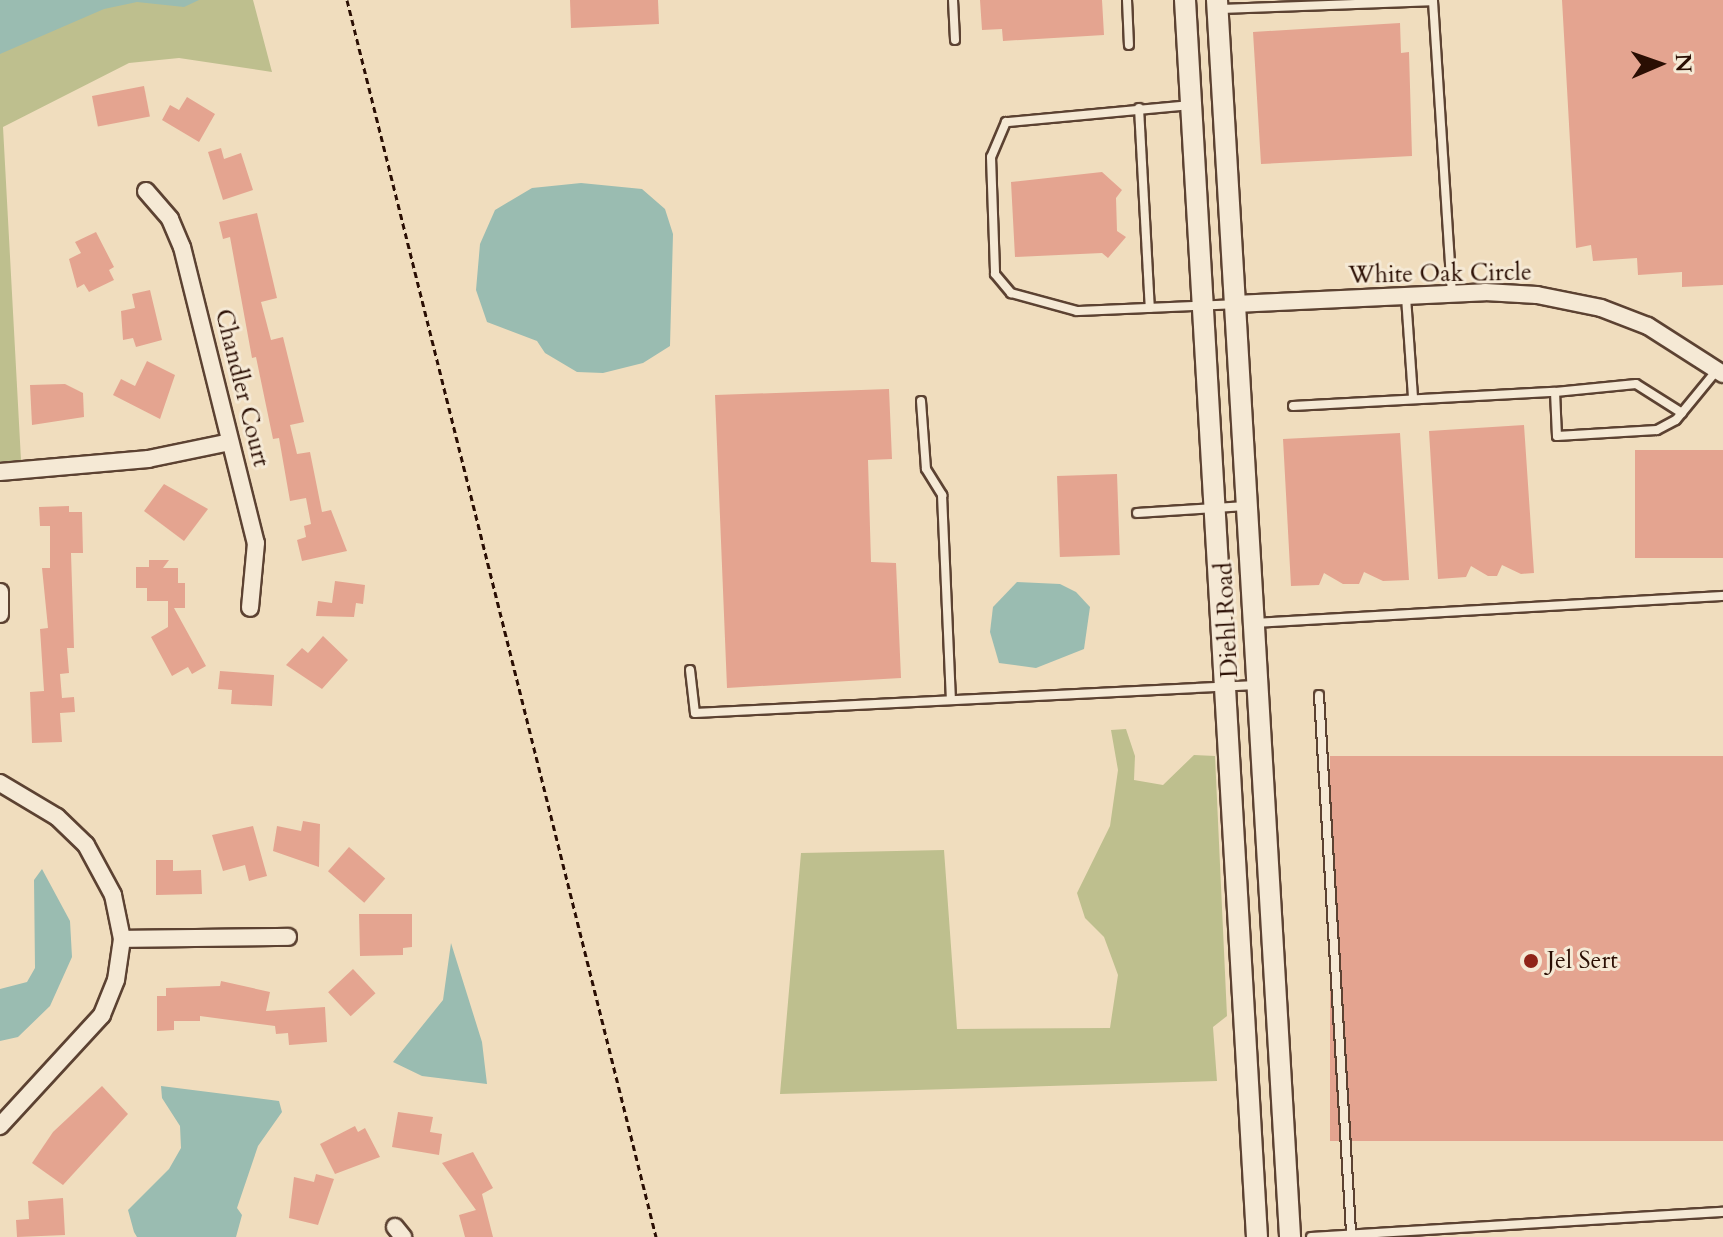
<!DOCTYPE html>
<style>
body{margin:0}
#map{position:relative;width:1723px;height:1237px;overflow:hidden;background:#f0ddbe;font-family:Cardo,serif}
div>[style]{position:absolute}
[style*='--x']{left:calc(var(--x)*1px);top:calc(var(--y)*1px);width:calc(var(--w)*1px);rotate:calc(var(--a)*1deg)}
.green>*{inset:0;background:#bebf8e}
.water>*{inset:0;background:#9abcb1}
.building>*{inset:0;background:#e4a490;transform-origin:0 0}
.path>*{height:3px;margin-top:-1.5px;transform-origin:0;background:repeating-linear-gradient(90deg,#2a0e03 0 6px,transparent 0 10px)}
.roads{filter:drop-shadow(2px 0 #5c4232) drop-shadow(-2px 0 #5c4232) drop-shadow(0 2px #5c4232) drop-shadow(0 -2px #5c4232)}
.service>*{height:8px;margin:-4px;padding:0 4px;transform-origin:4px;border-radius:4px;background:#f5e9d5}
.minor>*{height:16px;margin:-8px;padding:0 8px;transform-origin:8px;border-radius:8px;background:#f5e9d5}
.tertiary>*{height:20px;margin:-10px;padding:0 10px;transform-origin:10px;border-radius:10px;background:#f5e9d5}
.dots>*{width:22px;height:22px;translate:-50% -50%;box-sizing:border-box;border:4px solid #f5e9d5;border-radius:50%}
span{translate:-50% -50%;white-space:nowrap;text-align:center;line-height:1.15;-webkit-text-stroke:6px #f5e9d5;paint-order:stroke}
.street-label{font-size:24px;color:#2a0e03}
.poi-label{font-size:24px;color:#2a0e03}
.left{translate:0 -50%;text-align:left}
.north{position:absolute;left:1619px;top:24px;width:80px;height:80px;-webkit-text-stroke:6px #f5e9d5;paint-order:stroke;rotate:88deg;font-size:22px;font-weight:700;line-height:32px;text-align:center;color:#2a0e03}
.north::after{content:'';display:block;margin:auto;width:28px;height:36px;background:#2a0e03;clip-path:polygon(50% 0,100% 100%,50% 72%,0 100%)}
</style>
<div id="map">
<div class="green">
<div style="clip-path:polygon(0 0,253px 0,272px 72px,179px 58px,129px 63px,3px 127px,21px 460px,0 462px)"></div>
<div style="clip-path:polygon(1126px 729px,1135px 756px,1134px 780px,1163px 785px,1194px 755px,1215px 756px,1227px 1016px,1213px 1027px,1217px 1081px,780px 1094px,801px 853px,944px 850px,957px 1029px,1110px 1028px,1118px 975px,1104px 937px,1085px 918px,1077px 893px,1110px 826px,1118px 770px,1111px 730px)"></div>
</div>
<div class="water">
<div style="clip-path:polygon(0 0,199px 0,184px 7px,137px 2px,104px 9px,0 54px)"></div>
<div style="clip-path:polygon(581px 183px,642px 189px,665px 209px,673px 234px,670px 346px,643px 363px,603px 373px,577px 372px,545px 353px,537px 341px,487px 322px,476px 290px,480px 244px,495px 210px,532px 188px)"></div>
<div style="clip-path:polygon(1017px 582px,1060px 584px,1076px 592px,1090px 607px,1084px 649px,1036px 668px,999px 663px,990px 632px,993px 607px)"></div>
<div style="clip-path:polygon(42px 869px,70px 921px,72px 957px,50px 1006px,18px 1037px,0 1041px,0 989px,27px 982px,35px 968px,34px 880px)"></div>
<div style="clip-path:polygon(451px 943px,482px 1042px,487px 1084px,422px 1076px,393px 1062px,443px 1000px)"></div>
<div style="clip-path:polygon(161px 1086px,279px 1101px,282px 1112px,258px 1146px,237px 1208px,242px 1215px,236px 1237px,137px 1237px,134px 1232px,128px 1210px,169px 1169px,181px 1148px,180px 1126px,162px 1098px)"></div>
</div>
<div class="building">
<div style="clip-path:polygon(570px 0,658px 0,659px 24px,571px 28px)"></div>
<div style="clip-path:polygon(980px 0,1102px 0,1104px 35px,1003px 41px,1002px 29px,982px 30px)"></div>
<div style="clip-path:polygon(1562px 0,1723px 0,1723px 285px,1682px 287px,1682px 272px,1638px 275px,1637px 258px,1593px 261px,1591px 245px,1576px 248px)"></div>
<div style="clip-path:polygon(1400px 23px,1401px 53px,1409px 52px,1412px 156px,1261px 164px,1253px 32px)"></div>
<div style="left:144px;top:86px;width:31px;height:53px;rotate:79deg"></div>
<div style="clip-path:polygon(187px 97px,215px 114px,199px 142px,162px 120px,170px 105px,179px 110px)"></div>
<div style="clip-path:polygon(221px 148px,224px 159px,241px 153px,253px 190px,223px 200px,208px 152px)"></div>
<div style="clip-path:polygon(1102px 172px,1122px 190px,1116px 198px,1117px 231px,1126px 237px,1108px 258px,1102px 253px,1015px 257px,1011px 182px)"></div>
<div style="clip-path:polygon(257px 213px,277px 298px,261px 302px,271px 340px,283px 337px,304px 422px,290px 425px,297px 454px,310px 452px,322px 512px,331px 510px,347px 551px,302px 561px,297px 540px,306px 537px,304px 526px,311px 524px,306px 498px,290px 501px,279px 438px,273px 439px,256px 357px,252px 358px,230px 237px,223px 239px,219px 222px)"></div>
<div style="clip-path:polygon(96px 232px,114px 267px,109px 270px,114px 280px,89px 292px,84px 284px,77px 288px,69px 259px,81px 253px,75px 242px)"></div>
<div style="clip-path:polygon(150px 290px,162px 340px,136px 347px,133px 338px,123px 340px,121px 311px,135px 308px,132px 294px)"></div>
<div style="clip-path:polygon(147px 361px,175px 375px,160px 419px,113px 395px,121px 379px,135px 386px)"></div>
<div style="clip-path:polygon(65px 384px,83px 393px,84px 417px,32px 425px,30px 385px)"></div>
<div style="clip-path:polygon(889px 389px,892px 459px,868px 460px,871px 562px,896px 563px,901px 678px,727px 688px,715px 395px)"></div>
<div style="clip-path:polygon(1524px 425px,1534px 573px,1521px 574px,1502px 565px,1497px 576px,1488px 576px,1471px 566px,1466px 577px,1438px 579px,1429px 431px)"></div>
<div style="clip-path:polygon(1400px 433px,1409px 580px,1383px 581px,1364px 572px,1359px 584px,1343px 584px,1324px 573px,1319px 585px,1291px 586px,1283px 439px)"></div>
<div style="left:1723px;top:450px;width:108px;height:88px;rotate:90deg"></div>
<div style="left:1117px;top:474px;width:81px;height:60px;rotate:88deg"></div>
<div style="clip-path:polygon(164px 484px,208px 509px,184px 541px,144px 511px)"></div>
<div style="clip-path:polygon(69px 506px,69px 512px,82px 512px,83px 553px,71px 553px,74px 648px,67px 648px,69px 673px,60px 674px,62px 698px,74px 697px,75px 712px,60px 713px,62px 742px,32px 743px,30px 692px,44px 691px,40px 629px,48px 628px,42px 568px,50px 568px,50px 526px,40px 526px,39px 507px)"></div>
<div style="clip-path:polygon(149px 560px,169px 560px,163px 568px,178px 568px,178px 583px,185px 583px,185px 608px,174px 608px,206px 666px,192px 674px,188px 667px,172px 676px,151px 637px,168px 627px,168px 601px,147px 601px,147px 588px,136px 588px,136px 567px,149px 567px)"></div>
<div style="clip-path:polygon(335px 581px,365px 585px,363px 604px,356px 603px,354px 617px,316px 616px,318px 601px,332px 603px)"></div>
<div style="clip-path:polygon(323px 636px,348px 660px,322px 689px,286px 665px,302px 648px,308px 653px)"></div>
<div style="clip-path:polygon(220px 671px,274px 675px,272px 706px,231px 704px,232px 690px,218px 689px)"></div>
<div style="left:1723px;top:756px;width:385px;height:393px;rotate:90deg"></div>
<div style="clip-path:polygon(303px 821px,320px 824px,319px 867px,273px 851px,277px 826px,301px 831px)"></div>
<div style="clip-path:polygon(253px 826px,267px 876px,249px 881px,245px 865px,223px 871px,212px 835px)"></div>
<div style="left:349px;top:847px;width:48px;height:32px;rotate:41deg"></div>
<div style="clip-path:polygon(156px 860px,173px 860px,173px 871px,201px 870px,202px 894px,156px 895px)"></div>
<div style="clip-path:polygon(359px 914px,412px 914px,412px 947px,403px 948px,403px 955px,360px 956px)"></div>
<div style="left:353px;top:969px;width:33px;height:34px;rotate:47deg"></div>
<div style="clip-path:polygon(221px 981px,270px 992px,266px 1011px,325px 1007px,327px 1042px,289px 1045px,288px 1033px,276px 1034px,275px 1026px,200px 1016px,200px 1021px,174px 1021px,174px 1030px,157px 1031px,157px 996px,166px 996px,166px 988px,220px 986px)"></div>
<div style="clip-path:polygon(102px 1086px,128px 1114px,63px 1185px,32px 1163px,53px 1132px)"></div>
<div style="clip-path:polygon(398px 1112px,433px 1117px,430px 1132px,442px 1134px,439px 1155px,392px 1147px)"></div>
<div style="clip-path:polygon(355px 1126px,358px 1132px,365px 1128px,380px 1157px,335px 1174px,320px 1144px)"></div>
<div style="clip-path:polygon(473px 1152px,493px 1188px,482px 1194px,493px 1237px,465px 1237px,459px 1215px,476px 1210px,442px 1163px)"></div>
<div style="clip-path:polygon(316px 1174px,334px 1179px,318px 1225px,289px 1218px,294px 1177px,314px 1182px)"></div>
<div style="clip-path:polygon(63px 1198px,65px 1235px,17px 1237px,16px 1220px,29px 1219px,28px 1201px)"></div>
</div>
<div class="path">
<div style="--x:347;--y:0;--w:1275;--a:75.97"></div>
</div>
<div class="roads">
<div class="service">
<div style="--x:953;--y:0;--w:40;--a:87.1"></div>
<div style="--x:1127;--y:0;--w:45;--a:87.5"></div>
<div style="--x:1218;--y:9;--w:215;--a:-2.1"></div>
<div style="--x:1433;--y:1;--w:293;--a:86.3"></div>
<div style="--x:1191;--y:105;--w:186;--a:174.7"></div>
<div style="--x:1006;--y:122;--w:38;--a:113"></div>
<div style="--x:991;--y:157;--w:117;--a:88"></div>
<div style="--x:995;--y:274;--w:25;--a:50"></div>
<div style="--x:1011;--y:293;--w:68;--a:15.3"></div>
<div style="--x:1077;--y:311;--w:158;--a:-2.5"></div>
<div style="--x:1139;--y:108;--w:200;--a:86.9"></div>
<div style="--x:1406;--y:297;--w:101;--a:86"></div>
<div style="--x:921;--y:401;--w:68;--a:85.8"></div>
<div style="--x:926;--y:469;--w:31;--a:58"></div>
<div style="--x:942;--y:495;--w:204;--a:87.5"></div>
<div style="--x:1293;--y:406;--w:262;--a:-3.1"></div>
<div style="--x:1682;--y:413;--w:54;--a:-147.8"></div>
<div style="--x:1636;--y:384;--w:81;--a:174.4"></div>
<div style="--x:1555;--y:392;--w:44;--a:87.4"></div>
<div style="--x:1557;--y:436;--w:100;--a:-3.4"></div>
<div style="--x:1657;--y:430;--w:21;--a:-28"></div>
<div style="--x:1676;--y:420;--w:65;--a:-50.6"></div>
<div style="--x:1137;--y:513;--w:109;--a:-3.7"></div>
<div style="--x:1254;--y:623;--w:470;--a:-3.3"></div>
<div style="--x:690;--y:670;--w:43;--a:83.4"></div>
<div style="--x:695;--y:713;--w:562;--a:-2.86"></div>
<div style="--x:1319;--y:695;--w:538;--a:86.59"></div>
<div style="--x:1311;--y:1237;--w:413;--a:-3.5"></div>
</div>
<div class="minor">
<div style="--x:146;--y:191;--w:37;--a:49"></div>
<div style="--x:170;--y:219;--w:30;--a:67"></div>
<div style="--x:182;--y:247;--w:305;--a:76"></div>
<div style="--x:256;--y:543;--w:65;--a:95.3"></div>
<div style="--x:1235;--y:304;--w:250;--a:-2.7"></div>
<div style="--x:1485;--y:292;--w:52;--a:3.3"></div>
<div style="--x:1537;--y:295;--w:65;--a:11.5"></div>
<div style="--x:1601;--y:308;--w:50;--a:21"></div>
<div style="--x:1648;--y:326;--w:89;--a:32.6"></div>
<div style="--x:0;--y:472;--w:149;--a:-5"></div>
<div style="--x:148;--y:459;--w:84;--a:-11.7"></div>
<div style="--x:0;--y:592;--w:22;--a:90"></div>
<div style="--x:0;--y:783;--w:66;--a:30.8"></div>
<div style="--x:57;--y:817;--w:40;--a:44"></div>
<div style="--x:86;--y:845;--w:57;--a:61.6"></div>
<div style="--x:113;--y:895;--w:45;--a:78.4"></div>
<div style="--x:122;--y:939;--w:41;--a:98.3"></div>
<div style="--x:116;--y:980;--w:38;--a:112"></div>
<div style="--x:102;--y:1015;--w:151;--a:132.6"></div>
<div style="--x:122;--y:939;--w:166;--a:-0.7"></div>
<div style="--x:395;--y:1227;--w:13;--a:51"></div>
</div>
<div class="tertiary">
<div style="--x:1185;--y:0;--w:1239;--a:86.67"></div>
<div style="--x:1217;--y:0;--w:1239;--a:86.62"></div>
</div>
</div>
<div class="dots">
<div style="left:1531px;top:961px;background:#8f2418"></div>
</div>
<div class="street-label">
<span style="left:1440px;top:274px;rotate:-1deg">White Oak Circle</span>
<span style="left:242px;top:388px;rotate:76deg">Chandler Court</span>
<span style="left:1227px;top:620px;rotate:-93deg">Diehl Road</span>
</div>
<div class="poi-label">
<span class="left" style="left:1547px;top:961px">Jel Sert</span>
</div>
<div class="north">N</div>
</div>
